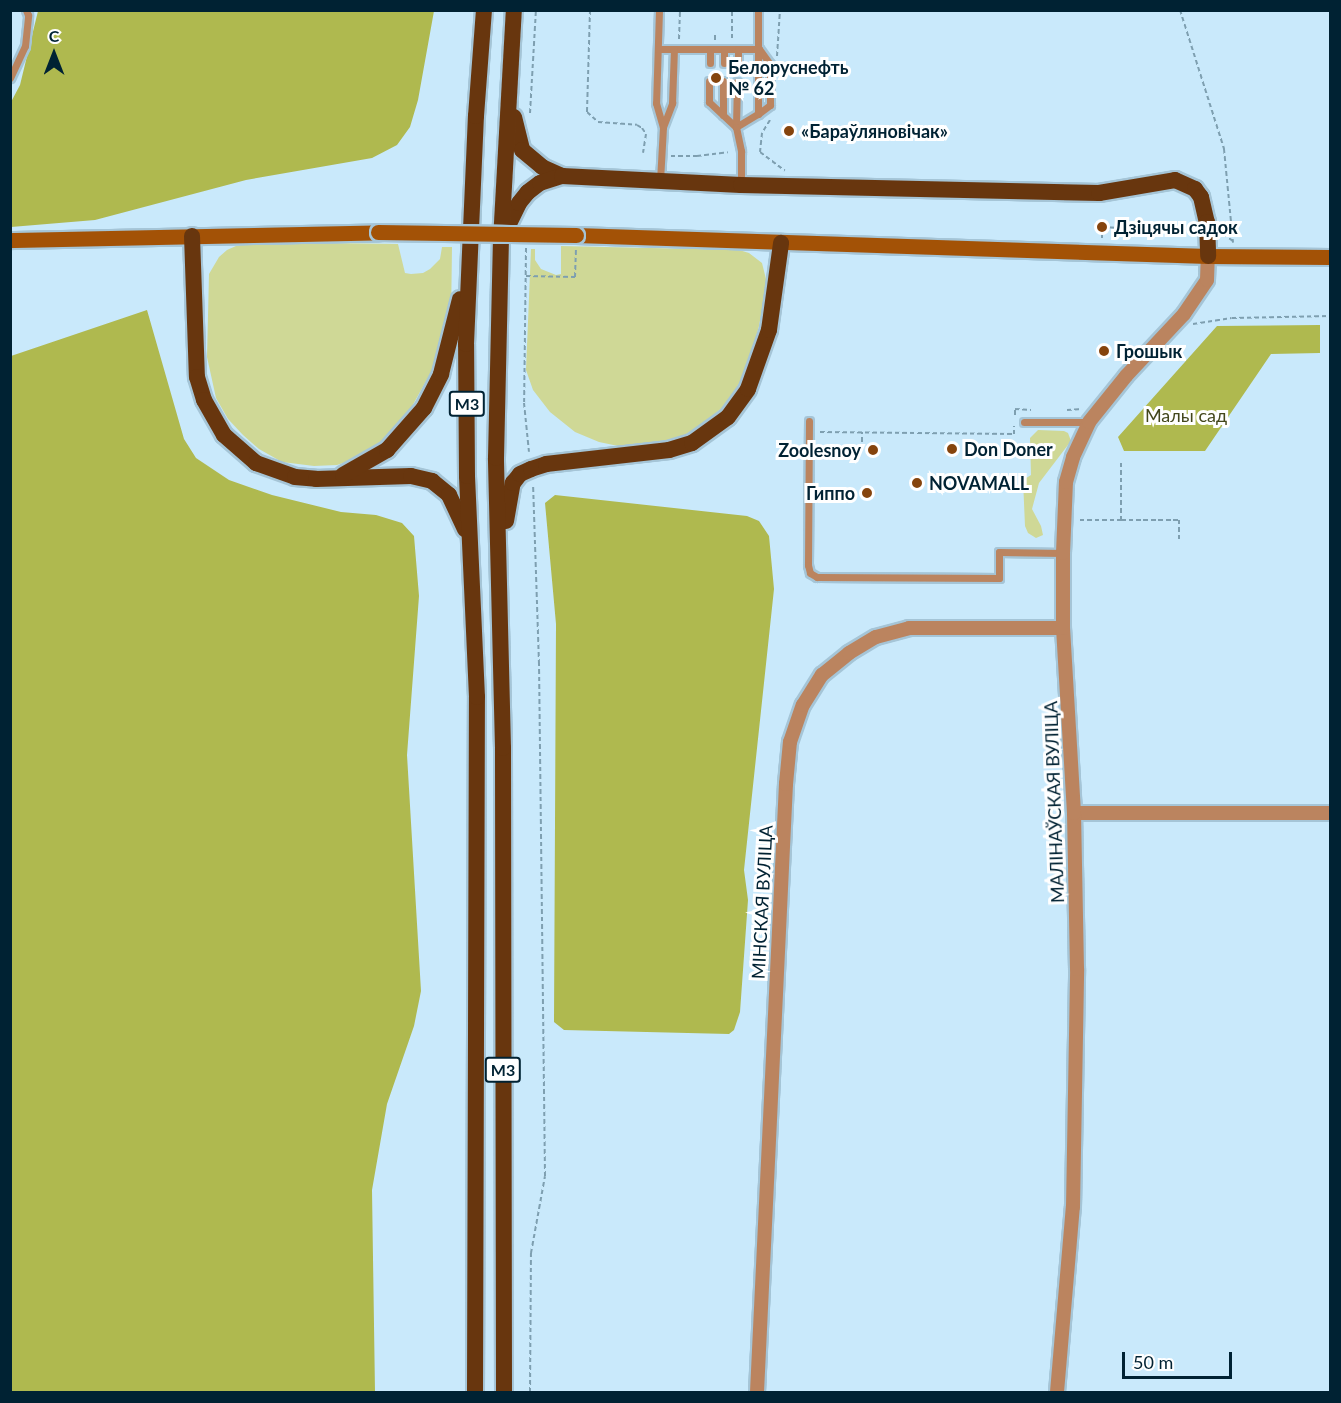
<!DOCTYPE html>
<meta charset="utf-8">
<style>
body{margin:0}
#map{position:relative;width:1341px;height:1403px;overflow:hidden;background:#c9e9fb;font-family:Lato,sans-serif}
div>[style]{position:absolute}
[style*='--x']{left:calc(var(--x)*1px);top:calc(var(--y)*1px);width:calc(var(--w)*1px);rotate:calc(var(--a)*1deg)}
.green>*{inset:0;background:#cfd896}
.forest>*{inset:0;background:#afb94f}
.path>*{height:2px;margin-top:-1px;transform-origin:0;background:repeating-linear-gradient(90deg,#7e9fb0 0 4.5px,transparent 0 7.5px)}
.roads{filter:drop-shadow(2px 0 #a5c5d7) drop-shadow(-2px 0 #a5c5d7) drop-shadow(0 2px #a5c5d7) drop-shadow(0 -2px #a5c5d7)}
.service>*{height:7px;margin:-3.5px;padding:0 3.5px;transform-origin:3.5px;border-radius:3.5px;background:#bb845f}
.minor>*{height:14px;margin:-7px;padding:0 7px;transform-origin:7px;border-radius:7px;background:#bb845f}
.secondary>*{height:15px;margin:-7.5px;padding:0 7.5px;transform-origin:7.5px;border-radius:7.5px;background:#a35206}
.trunk>*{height:16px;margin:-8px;padding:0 8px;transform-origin:8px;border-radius:8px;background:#68360e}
.bridges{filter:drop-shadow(2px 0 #a5c5d7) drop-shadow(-2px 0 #a5c5d7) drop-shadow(0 2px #a5c5d7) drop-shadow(0 -2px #a5c5d7)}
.secondary-bridge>*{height:15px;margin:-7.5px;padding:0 7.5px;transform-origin:7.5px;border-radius:7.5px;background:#a35206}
.dots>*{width:16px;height:16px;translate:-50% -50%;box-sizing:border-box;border:3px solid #fff;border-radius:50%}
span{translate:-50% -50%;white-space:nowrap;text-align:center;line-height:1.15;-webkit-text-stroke:6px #fff;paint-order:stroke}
.shield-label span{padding:2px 4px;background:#fff;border:2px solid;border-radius:4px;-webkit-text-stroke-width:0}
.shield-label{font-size:16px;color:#023;font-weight:700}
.poi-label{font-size:18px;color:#023;font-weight:700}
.left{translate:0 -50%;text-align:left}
.right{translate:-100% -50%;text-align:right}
.park-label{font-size:18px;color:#43471c}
.street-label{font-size:18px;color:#023}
.frame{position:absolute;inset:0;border:12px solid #023;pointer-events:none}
.north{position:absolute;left:24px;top:24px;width:60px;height:60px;-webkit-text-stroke:4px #fff;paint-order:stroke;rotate:0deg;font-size:16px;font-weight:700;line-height:24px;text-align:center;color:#023}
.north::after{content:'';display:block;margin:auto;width:21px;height:27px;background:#023;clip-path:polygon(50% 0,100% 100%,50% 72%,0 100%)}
.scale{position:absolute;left:1122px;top:1352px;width:110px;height:27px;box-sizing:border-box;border:3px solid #023;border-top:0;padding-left:8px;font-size:18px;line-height:21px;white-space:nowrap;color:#023;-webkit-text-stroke:4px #fff;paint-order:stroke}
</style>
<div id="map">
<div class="green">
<div style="clip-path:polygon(256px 242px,398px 244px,405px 273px,411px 274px,423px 273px,430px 269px,440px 259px,442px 247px,452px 247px,451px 320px,441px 354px,410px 410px,392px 433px,361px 457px,337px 465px,314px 466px,282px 462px,259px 449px,243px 435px,228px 419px,216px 398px,207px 357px,209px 274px,219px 257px,227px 250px,236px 246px)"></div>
<div style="clip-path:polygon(561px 246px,739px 250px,749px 253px,762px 263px,767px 283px,759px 326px,747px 369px,732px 396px,723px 407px,704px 423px,675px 441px,623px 447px,599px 442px,575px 432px,550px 412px,533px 390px,526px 370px,531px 249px,535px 249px,535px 260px,541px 269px,556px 275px,561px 274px)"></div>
<div style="clip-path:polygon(1038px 430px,1064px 431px,1068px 433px,1071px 441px,1039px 483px,1032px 509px,1041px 526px,1043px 535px,1036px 538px,1028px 533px,1025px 526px,1023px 480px,1031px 475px,1030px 438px)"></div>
</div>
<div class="forest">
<div style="clip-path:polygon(38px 11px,38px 10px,434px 11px,418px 100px,410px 127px,397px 145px,372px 158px,246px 180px,95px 220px,11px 227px,11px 102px,20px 85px)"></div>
<div style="clip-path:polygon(147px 310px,184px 439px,196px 458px,229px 480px,272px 495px,341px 512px,376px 515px,402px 523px,414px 536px,419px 596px,407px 755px,421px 991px,414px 1026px,387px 1104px,372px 1190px,375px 1392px,11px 1392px,11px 356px)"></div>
<div style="clip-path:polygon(1320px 325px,1320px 353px,1271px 354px,1205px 451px,1124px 451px,1118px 437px,1217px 326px)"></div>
<div style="clip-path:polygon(555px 495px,747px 516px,759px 521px,769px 536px,774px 589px,744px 870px,748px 900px,740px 1012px,734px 1030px,729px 1034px,564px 1030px,554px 1022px,556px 624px,545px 503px)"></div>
</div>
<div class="path">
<div style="--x:590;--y:10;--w:102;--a:91.7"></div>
<div style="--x:587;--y:112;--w:15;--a:42"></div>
<div style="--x:598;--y:122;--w:39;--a:4"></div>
<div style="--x:637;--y:125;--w:6;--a:31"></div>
<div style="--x:642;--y:128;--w:7;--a:56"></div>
<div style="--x:646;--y:134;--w:19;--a:99"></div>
<div style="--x:1180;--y:10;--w:146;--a:72.4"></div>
<div style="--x:1224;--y:149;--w:94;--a:84.5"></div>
<div style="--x:732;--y:38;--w:28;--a:-90"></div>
<div style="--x:679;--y:39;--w:29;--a:-88"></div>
<div style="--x:715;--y:40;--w:6;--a:-90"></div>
<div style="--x:777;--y:56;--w:46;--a:-86.3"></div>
<div style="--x:530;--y:113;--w:103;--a:-86.7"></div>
<div style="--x:770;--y:120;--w:15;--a:122"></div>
<div style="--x:762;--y:133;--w:19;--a:96"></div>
<div style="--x:760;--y:152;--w:31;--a:37"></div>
<div style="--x:671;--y:156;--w:26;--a:0"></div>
<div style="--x:697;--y:156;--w:31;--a:-7"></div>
<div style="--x:1223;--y:234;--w:12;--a:35"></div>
<div style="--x:1102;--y:238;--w:11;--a:-90"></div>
<div style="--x:1102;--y:227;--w:19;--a:3"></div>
<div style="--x:526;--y:248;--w:155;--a:90.7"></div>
<div style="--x:524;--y:403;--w:49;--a:84.2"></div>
<div style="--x:526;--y:276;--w:49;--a:1.2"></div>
<div style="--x:575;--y:277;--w:27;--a:-88"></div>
<div style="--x:1193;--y:324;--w:39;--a:-9"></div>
<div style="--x:1232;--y:318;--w:98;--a:-1.2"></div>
<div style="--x:1067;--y:410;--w:15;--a:-4"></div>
<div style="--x:1015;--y:415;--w:6;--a:-90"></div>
<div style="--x:1015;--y:409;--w:16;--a:4"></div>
<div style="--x:820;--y:432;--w:194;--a:0.6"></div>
<div style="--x:1014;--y:434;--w:8;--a:-90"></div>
<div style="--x:862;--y:442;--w:10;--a:-90"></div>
<div style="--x:1080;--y:520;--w:41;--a:0"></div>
<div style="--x:1121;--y:520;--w:60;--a:-90"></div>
<div style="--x:1121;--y:520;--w:58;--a:0"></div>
<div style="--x:1179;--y:520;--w:20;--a:90"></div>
<div style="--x:530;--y:1392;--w:139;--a:-89.6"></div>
<div style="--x:531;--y:1253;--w:78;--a:-79.7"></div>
<div style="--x:545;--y:1176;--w:512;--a:-90.67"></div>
<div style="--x:539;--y:664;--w:179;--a:-91.9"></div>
</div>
<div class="roads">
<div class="service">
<div style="--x:659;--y:10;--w:93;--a:91.8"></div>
<div style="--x:656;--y:103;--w:25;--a:74"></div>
<div style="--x:663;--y:127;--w:54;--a:93.2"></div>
<div style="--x:658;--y:49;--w:101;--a:0"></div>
<div style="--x:710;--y:63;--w:14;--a:-90"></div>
<div style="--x:724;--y:63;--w:14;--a:-90"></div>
<div style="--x:738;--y:64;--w:15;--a:-90"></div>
<div style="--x:10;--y:78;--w:35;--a:-65"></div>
<div style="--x:25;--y:46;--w:31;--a:-84"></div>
<div style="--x:28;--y:15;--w:5;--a:-112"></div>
<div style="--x:709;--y:81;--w:21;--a:90"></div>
<div style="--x:709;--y:102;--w:37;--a:43"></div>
<div style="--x:736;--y:127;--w:26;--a:-31"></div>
<div style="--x:758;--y:114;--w:15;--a:-37"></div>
<div style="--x:770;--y:105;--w:41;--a:-90"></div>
<div style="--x:770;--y:64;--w:19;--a:-126"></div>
<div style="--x:737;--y:82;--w:45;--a:91.3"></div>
<div style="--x:736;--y:127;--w:25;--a:78"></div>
<div style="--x:741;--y:151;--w:34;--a:90"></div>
<div style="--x:758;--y:114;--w:104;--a:-90"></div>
<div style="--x:723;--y:115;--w:34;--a:-90"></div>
<div style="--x:663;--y:127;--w:26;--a:-69"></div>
<div style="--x:672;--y:103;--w:54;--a:-87.9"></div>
<div style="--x:809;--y:421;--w:144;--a:90.4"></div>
<div style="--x:808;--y:565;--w:8;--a:76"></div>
<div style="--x:810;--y:573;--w:8;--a:30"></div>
<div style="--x:817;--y:577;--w:182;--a:0.3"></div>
<div style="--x:999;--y:578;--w:26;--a:-90"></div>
<div style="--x:999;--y:552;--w:64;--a:0.9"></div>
<div style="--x:1024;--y:422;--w:65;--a:0"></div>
</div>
<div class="minor">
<div style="--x:1074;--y:813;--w:256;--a:0"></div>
<div style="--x:757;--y:1392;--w:609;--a:-87.27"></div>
<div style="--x:786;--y:784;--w:42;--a:-84.6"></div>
<div style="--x:790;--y:742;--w:39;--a:-71"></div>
<div style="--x:803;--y:705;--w:36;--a:-58"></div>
<div style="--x:822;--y:675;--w:35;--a:-39"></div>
<div style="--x:849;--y:653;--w:31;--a:-31"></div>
<div style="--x:876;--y:637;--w:34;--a:-15"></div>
<div style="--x:909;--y:628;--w:154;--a:0"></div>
<div style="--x:1057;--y:1392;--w:186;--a:-85.1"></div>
<div style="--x:1073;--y:1207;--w:238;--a:-89"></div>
<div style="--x:1077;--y:969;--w:156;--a:-91.1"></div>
<div style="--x:1074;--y:813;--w:185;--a:-93.4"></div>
<div style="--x:1063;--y:628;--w:75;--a:-90"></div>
<div style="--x:1063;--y:553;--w:71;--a:-87.6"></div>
<div style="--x:1066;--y:482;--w:26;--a:-74"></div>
<div style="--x:1073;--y:457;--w:38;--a:-65"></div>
<div style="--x:1089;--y:422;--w:59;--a:-51.2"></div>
<div style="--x:1126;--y:376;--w:85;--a:-46.9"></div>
<div style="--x:1184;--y:314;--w:41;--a:-55.9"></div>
<div style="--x:1207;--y:280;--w:24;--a:-88"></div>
</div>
<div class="secondary">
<div style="--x:576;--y:235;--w:632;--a:1.9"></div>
<div style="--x:1208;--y:256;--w:122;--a:0.5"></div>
<div style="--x:10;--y:240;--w:368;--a:-1.2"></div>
</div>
<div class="trunk">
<div style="--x:514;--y:117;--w:34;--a:76"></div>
<div style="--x:522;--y:150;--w:26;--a:40"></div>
<div style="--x:542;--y:167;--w:22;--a:24"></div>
<div style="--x:504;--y:234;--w:34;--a:-64"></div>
<div style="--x:519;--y:203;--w:14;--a:-51"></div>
<div style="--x:528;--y:192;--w:15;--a:-37"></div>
<div style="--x:540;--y:183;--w:23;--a:-18"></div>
<div style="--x:562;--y:176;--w:179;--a:2.9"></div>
<div style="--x:741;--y:185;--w:358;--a:1.3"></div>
<div style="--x:1099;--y:193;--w:77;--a:-9.7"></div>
<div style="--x:1175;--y:180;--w:22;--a:24"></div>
<div style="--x:1195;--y:189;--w:10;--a:53"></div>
<div style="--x:1201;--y:197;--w:26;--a:77"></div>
<div style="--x:1207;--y:222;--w:34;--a:88"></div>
<div style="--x:192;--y:236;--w:141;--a:88"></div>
<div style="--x:197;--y:377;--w:24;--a:73"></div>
<div style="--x:204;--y:400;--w:40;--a:60.3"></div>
<div style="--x:224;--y:435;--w:43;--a:41.2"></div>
<div style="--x:256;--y:463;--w:41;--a:19.7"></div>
<div style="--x:295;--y:477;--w:21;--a:5"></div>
<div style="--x:316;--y:479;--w:95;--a:-1.8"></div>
<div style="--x:411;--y:476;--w:22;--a:13"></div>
<div style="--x:432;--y:481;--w:22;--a:39"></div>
<div style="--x:449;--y:495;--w:38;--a:65"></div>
<div style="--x:343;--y:475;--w:51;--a:-29.6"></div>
<div style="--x:387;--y:450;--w:56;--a:-48.6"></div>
<div style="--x:424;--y:408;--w:38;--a:-63"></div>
<div style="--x:441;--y:374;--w:77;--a:-75.8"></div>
<div style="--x:506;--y:521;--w:39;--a:-80"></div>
<div style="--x:513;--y:483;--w:11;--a:-52"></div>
<div style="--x:520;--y:474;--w:12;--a:-24"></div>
<div style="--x:531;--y:469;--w:16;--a:-18"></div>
<div style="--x:546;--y:464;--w:124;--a:-6.5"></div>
<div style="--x:669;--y:450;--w:24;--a:-17"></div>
<div style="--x:692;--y:443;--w:44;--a:-35.8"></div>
<div style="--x:728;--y:417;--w:34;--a:-54"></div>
<div style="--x:748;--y:389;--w:63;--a:-70.4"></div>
<div style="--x:769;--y:330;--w:88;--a:-82.1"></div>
<div style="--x:475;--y:1392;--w:695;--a:-89.84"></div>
<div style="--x:477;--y:697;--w:221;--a:-92.6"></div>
<div style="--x:467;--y:476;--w:132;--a:-90.4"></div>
<div style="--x:466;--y:344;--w:228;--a:-87.5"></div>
<div style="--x:476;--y:116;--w:106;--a:-85.7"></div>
<div style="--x:504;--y:1392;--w:644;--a:-90.09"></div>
<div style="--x:503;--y:748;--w:290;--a:-91.4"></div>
<div style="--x:496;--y:458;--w:218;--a:-88.7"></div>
<div style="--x:501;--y:240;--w:230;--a:-86.8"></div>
</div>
</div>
<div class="bridges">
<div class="secondary-bridge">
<div style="--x:378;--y:232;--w:198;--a:0.9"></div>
</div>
</div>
<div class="dots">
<div style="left:716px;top:78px;background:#85440d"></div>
<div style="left:789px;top:131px;background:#85440d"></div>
<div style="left:1102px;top:227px;background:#85440d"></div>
<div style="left:1104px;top:351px;background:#85440d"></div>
<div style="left:952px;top:449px;background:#85440d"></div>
<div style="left:873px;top:450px;background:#85440d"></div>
<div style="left:917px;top:483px;background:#85440d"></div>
<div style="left:867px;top:493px;background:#85440d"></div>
</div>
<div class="shield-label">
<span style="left:467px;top:404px">М3</span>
<span style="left:503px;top:1070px">М3</span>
</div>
<div class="poi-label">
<span class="left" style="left:728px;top:78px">Белоруснефть<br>№ 62</span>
<span class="left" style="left:801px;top:131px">«Бараўляновічак»</span>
<span class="left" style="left:1114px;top:227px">Дзіцячы садок</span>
<span class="left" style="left:1116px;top:351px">Грошык</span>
<span class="left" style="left:964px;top:449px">Don Doner</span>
<span class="right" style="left:861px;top:450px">Zoolesnoy</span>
<span class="left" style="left:929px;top:483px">NOVAMALL</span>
<span class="right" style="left:855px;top:493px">Гиппо</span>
</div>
<div class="park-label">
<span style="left:1186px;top:415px">Малы сад</span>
</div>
<div class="street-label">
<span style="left:1054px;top:802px;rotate:-92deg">МАЛІНАЎСКАЯ ВУЛІЦА</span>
<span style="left:762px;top:902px;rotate:-87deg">МІНСКАЯ ВУЛІЦА</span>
</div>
<div class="frame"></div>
<div class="north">С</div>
<div class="scale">50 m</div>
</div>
